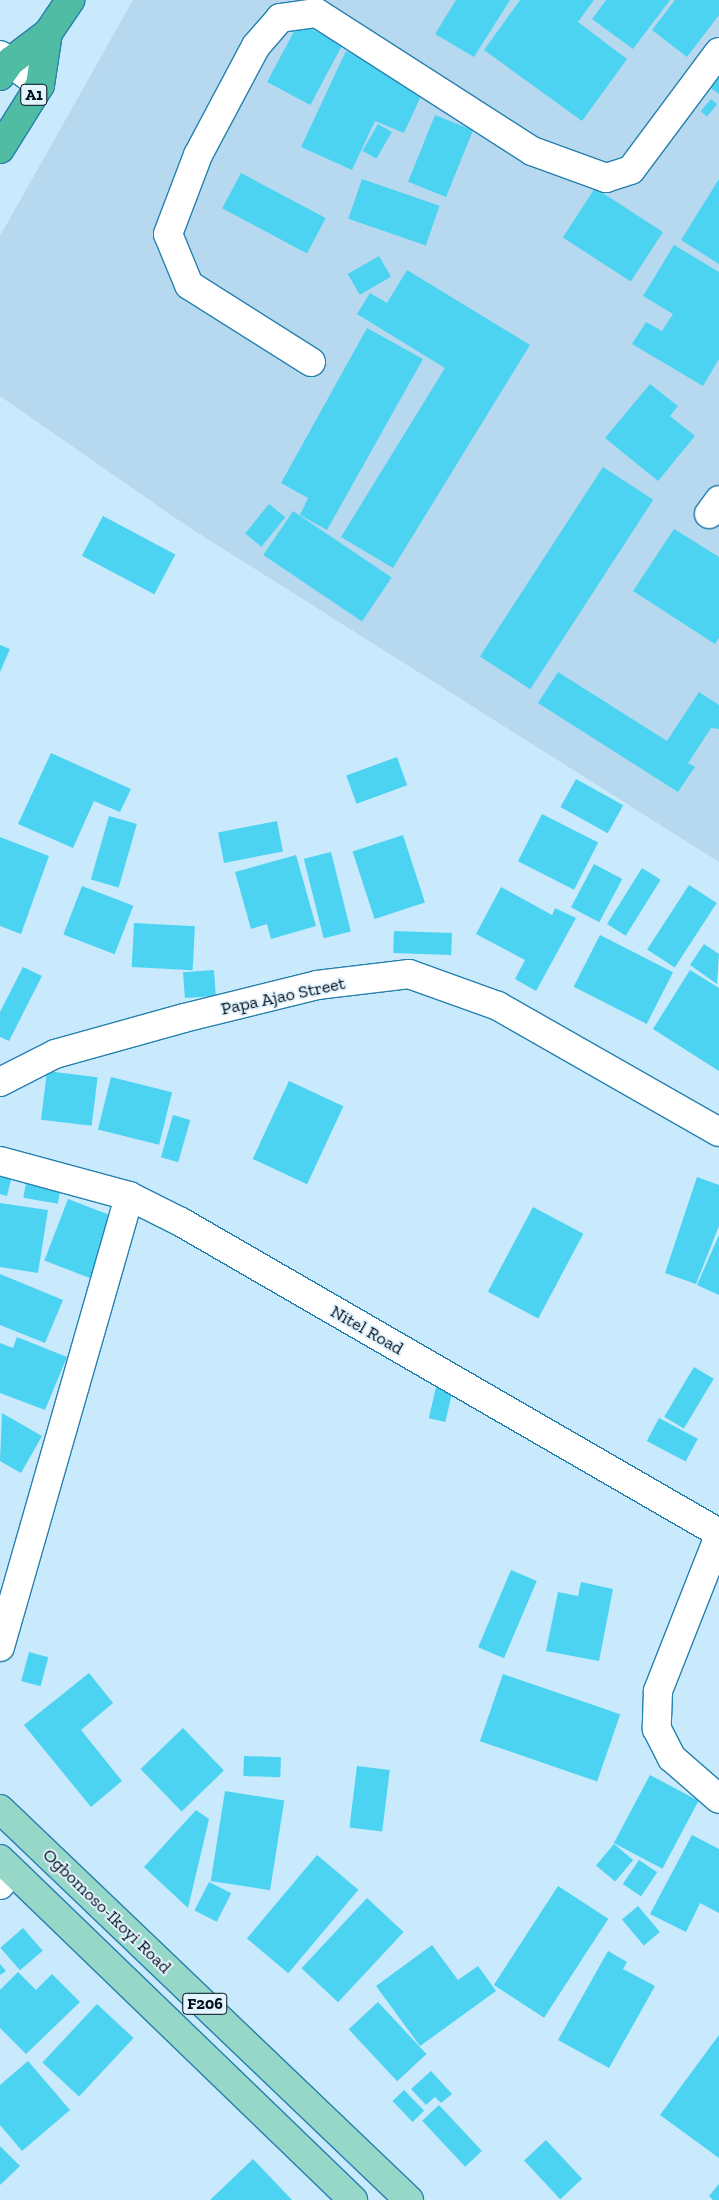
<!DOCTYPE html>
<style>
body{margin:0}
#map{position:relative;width:719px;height:2200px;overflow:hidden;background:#c9e9fd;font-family:"Zilla Slab",serif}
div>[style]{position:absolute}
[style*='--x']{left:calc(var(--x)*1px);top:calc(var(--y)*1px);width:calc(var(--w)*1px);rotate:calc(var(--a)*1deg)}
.built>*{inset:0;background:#b7d9ef}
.building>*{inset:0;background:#4cd3f1;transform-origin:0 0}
.roads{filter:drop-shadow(1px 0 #2681af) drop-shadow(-1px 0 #2681af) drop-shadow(0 1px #2681af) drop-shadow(0 -1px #2681af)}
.minor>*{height:28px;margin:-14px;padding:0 14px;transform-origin:14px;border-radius:14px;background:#fff}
.major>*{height:28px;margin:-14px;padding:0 14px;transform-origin:14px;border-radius:14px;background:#96d7c8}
.highway>*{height:28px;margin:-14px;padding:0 14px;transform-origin:14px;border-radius:14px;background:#50bca3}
span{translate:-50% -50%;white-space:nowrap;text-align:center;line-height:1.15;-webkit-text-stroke:4px #e4f4fe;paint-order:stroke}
.shield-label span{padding:1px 4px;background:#e4f4fe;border:1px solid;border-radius:4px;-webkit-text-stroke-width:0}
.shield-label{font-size:16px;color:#000f1d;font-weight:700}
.street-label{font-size:18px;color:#000f1d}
</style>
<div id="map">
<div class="built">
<div style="clip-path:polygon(133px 0,719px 0,719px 862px,184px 524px,0 396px,0 236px)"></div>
</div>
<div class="building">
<div style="clip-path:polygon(456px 0,510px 0,474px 57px,435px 34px)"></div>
<div style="clip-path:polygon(520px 0,594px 0,578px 22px,627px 59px,582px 121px,484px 50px)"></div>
<div style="clip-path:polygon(606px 0,670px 0,633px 49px,592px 19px)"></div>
<div style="clip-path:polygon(675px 0,719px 0,719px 15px,687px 57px,652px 30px)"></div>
<div style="left:299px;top:22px;width:49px;height:68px;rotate:28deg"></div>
<div style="clip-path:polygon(346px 51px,425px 87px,404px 133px,375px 121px,352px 170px,301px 147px)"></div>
<div style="clip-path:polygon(719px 72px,719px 94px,708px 86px)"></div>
<div style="left:711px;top:99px;width:8px;height:16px;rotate:40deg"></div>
<div style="left:435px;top:115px;width:41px;height:72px;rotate:22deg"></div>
<div style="left:378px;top:124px;width:16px;height:31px;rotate:30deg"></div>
<div style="left:241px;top:173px;width:96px;height:40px;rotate:28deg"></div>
<div style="left:362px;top:179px;width:82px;height:42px;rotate:19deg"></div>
<div style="clip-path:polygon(719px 179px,719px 264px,681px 240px)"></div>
<div style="left:595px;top:188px;width:81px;height:59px;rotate:33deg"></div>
<div style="clip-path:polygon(674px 245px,719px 272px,719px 359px,703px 386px,632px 344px,646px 322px,662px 331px,673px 314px,643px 296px)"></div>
<div style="left:379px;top:256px;width:24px;height:36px;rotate:60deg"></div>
<div style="clip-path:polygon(407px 270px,530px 345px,393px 568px,341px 537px,445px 368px,357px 314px,370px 293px,387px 303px)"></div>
<div style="clip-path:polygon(367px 328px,423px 359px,327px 530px,300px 515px,308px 498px,281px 483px)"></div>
<div style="clip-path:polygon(650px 384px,678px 406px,670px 416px,695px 436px,658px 481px,605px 438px)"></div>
<div style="left:603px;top:467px;width:60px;height:226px;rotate:33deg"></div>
<div style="left:269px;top:504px;width:21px;height:38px;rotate:39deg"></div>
<div style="left:293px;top:511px;width:119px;height:53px;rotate:34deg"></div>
<div style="left:103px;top:516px;width:82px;height:45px;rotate:28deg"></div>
<div style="clip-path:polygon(674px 529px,719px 557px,719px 638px,715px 644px,633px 591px)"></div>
<div style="clip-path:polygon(0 645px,10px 649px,0 672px)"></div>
<div style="clip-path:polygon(558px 672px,667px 741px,699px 692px,719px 705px,719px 729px,711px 728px,688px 763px,695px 767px,678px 792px,538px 703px)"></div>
<div style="clip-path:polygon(51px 753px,131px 789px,120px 812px,94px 801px,73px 848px,18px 824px)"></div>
<div style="left:397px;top:757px;width:30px;height:54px;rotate:70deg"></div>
<div style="left:576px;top:779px;width:54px;height:32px;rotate:29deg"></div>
<div style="left:542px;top:814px;width:63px;height:53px;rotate:27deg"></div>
<div style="left:109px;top:816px;width:29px;height:66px;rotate:16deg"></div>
<div style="left:277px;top:821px;width:31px;height:60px;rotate:79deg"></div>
<div style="left:403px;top:835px;width:71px;height:53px;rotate:72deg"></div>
<div style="clip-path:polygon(0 837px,49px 856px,21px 934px,0 926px)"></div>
<div style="left:331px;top:852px;width:82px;height:28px;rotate:76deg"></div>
<div style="clip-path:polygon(296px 855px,316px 926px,271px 939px,267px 924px,251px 929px,235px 872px)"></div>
<div style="left:594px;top:864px;width:32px;height:49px;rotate:28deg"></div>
<div style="left:642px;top:868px;width:22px;height:66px;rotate:32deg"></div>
<div style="left:689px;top:885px;width:33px;height:77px;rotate:33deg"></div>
<div style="left:82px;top:886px;width:55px;height:52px;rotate:21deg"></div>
<div style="clip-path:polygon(501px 887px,552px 915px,555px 908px,576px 918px,536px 991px,515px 979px,525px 960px,476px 934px)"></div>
<div style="left:134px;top:923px;width:61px;height:44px;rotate:3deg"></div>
<div style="left:394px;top:931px;width:58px;height:22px;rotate:2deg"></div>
<div style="left:600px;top:935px;width:82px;height:58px;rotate:27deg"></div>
<div style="clip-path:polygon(704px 944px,719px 954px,717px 984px,690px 965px)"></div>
<div style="clip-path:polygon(23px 967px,42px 976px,9px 1041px,0 1037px,0 1012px)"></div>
<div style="left:214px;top:970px;width:26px;height:31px;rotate:86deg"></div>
<div style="clip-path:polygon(690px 970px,719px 988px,719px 1071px,653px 1029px)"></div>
<div style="left:47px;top:1071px;width:51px;height:49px;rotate:7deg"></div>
<div style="left:111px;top:1077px;width:63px;height:54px;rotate:14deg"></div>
<div style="left:289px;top:1081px;width:60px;height:86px;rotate:25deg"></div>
<div style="left:173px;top:1115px;width:18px;height:44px;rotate:16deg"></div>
<div style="clip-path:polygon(0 1173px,12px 1176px,7px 1196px,0 1194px)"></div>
<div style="left:27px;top:1177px;width:35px;height:21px;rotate:10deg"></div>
<div style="clip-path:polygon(697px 1177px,719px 1185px,719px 1226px,696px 1284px,665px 1273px)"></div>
<div style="left:68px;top:1199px;width:53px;height:66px;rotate:21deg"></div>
<div style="clip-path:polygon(0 1203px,48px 1210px,38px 1273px,0 1267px)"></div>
<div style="left:533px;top:1207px;width:57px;height:96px;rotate:28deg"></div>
<div style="clip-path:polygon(719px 1235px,719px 1295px,697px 1285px)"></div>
<div style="clip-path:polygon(0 1274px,63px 1300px,45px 1343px,0 1325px)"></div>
<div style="clip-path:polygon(17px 1337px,67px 1357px,45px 1410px,0 1393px,0 1343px,13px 1348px)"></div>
<div style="left:694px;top:1367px;width:23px;height:58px;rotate:31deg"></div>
<div style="left:436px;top:1387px;width:17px;height:32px;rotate:13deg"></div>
<div style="clip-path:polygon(2px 1413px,42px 1436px,21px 1473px,0 1461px)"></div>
<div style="left:659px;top:1418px;width:44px;height:26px;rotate:28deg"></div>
<div style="left:511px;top:1570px;width:28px;height:84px;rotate:23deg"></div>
<div style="clip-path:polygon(581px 1582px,613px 1589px,599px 1661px,546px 1651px,558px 1592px,578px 1596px)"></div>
<div style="left:29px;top:1652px;width:20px;height:30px;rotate:15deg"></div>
<div style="clip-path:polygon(89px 1673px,113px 1703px,81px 1730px,122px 1781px,91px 1807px,24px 1725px)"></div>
<div style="left:503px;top:1674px;width:124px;height:71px;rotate:19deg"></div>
<div style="left:183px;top:1728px;width:59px;height:59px;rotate:46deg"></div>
<div style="left:244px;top:1756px;width:37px;height:20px;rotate:2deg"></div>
<div style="left:357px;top:1766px;width:33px;height:62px;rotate:7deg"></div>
<div style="left:650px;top:1775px;width:55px;height:77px;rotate:28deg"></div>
<div style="left:225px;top:1791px;width:60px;height:91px;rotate:9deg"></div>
<div style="clip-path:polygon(196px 1810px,209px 1819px,188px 1908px,144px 1867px)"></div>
<div style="clip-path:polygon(692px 1835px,719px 1849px,719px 1913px,700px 1903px,686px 1932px,650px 1914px)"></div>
<div style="left:614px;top:1844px;width:25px;height:28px;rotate:40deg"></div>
<div style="left:317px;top:1855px;width:54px;height:109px;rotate:40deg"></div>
<div style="left:639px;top:1860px;width:22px;height:29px;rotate:34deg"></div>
<div style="left:209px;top:1882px;width:25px;height:32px;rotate:27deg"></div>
<div style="left:558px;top:1886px;width:60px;height:118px;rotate:33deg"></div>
<div style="left:367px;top:1898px;width:50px;height:96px;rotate:43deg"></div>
<div style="left:638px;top:1906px;width:34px;height:21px;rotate:50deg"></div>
<div style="left:23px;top:1928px;width:30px;height:30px;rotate:49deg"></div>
<div style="clip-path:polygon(432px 1945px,458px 1980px,478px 1966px,496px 1991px,420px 2046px,376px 1986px)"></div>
<div style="clip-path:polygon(608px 1951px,627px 1962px,623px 1969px,655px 1986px,609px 2068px,558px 2040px)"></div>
<div style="clip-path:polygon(0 1964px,6px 1971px,0 1975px)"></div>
<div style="clip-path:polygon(18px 1972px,36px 1990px,52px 1974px,80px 2002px,26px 2054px,0 2028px,0 1990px)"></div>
<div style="left:378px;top:2002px;width:71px;height:40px;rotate:47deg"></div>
<div style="left:97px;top:2004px;width:50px;height:80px;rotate:43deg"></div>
<div style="clip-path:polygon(719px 2035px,719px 2158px,660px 2115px)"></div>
<div style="clip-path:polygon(28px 2061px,70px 2110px,22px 2151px,0 2125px,0 2085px)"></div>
<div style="clip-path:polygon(431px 2071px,452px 2094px,441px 2103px,435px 2097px,426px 2105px,411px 2089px)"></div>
<div style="left:404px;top:2090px;width:29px;height:16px;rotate:46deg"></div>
<div style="left:439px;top:2105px;width:63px;height:23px;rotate:47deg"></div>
<div style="left:546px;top:2140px;width:53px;height:30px;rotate:47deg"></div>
<div style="clip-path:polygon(0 2146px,20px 2166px,0 2185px)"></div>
<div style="clip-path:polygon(253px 2159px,292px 2200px,210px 2200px)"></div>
<div style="clip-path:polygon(719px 2184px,719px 2200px,713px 2200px,709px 2196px)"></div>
</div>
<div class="roads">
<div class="minor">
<div style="--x:0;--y:55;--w:50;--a:36.9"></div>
<div style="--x:311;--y:362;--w:144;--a:-147.7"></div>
<div style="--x:189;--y:285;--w:55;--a:-112.4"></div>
<div style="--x:168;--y:234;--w:85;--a:-69.2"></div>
<div style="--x:198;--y:155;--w:123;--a:-62"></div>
<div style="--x:256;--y:46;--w:37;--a:-49"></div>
<div style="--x:280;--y:18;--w:37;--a:-8"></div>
<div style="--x:317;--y:13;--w:255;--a:32.7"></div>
<div style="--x:532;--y:151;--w:79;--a:20"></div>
<div style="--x:606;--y:178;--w:26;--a:-18"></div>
<div style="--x:631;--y:170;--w:147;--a:-53.3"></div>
<div style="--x:709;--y:514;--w:17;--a:-54"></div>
<div style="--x:0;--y:1082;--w:62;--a:-27"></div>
<div style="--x:55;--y:1054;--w:134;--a:-15.6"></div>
<div style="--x:184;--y:1018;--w:137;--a:-13.9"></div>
<div style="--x:317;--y:985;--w:93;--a:-6.8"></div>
<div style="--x:409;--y:974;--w:95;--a:19.8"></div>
<div style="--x:498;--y:1006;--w:254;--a:29.7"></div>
<div style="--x:0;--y:1161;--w:134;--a:15.2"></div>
<div style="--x:129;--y:1196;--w:58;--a:26.6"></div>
<div style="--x:181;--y:1222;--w:621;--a:30.03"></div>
<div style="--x:719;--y:1536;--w:167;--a:111.5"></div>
<div style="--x:658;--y:1691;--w:38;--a:92"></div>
<div style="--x:657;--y:1729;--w:33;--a:63"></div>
<div style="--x:672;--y:1758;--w:62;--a:41.1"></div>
<div style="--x:0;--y:1647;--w:469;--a:-74"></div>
<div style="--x:0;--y:1885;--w:18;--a:-49"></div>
</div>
<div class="major">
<div style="--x:0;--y:1809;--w:566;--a:43.71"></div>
<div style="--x:0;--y:1859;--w:491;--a:44"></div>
</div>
<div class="highway">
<div style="--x:0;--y:76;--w:19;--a:-54"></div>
<div style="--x:11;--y:61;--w:46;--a:-37.1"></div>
<div style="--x:48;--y:33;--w:40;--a:-56"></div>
<div style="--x:0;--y:149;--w:75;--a:-58"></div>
<div style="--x:40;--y:85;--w:53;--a:-81.3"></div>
</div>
</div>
<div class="shield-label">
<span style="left:34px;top:95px">A1</span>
<span style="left:205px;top:2004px">F206</span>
</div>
<div class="street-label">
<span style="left:283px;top:996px;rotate:-12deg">Papa Ajao Street</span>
<span style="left:367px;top:1330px;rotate:30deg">Nitel Road</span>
<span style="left:107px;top:1911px;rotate:44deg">Ogbomoso-Ikoyi Road</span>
</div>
</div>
